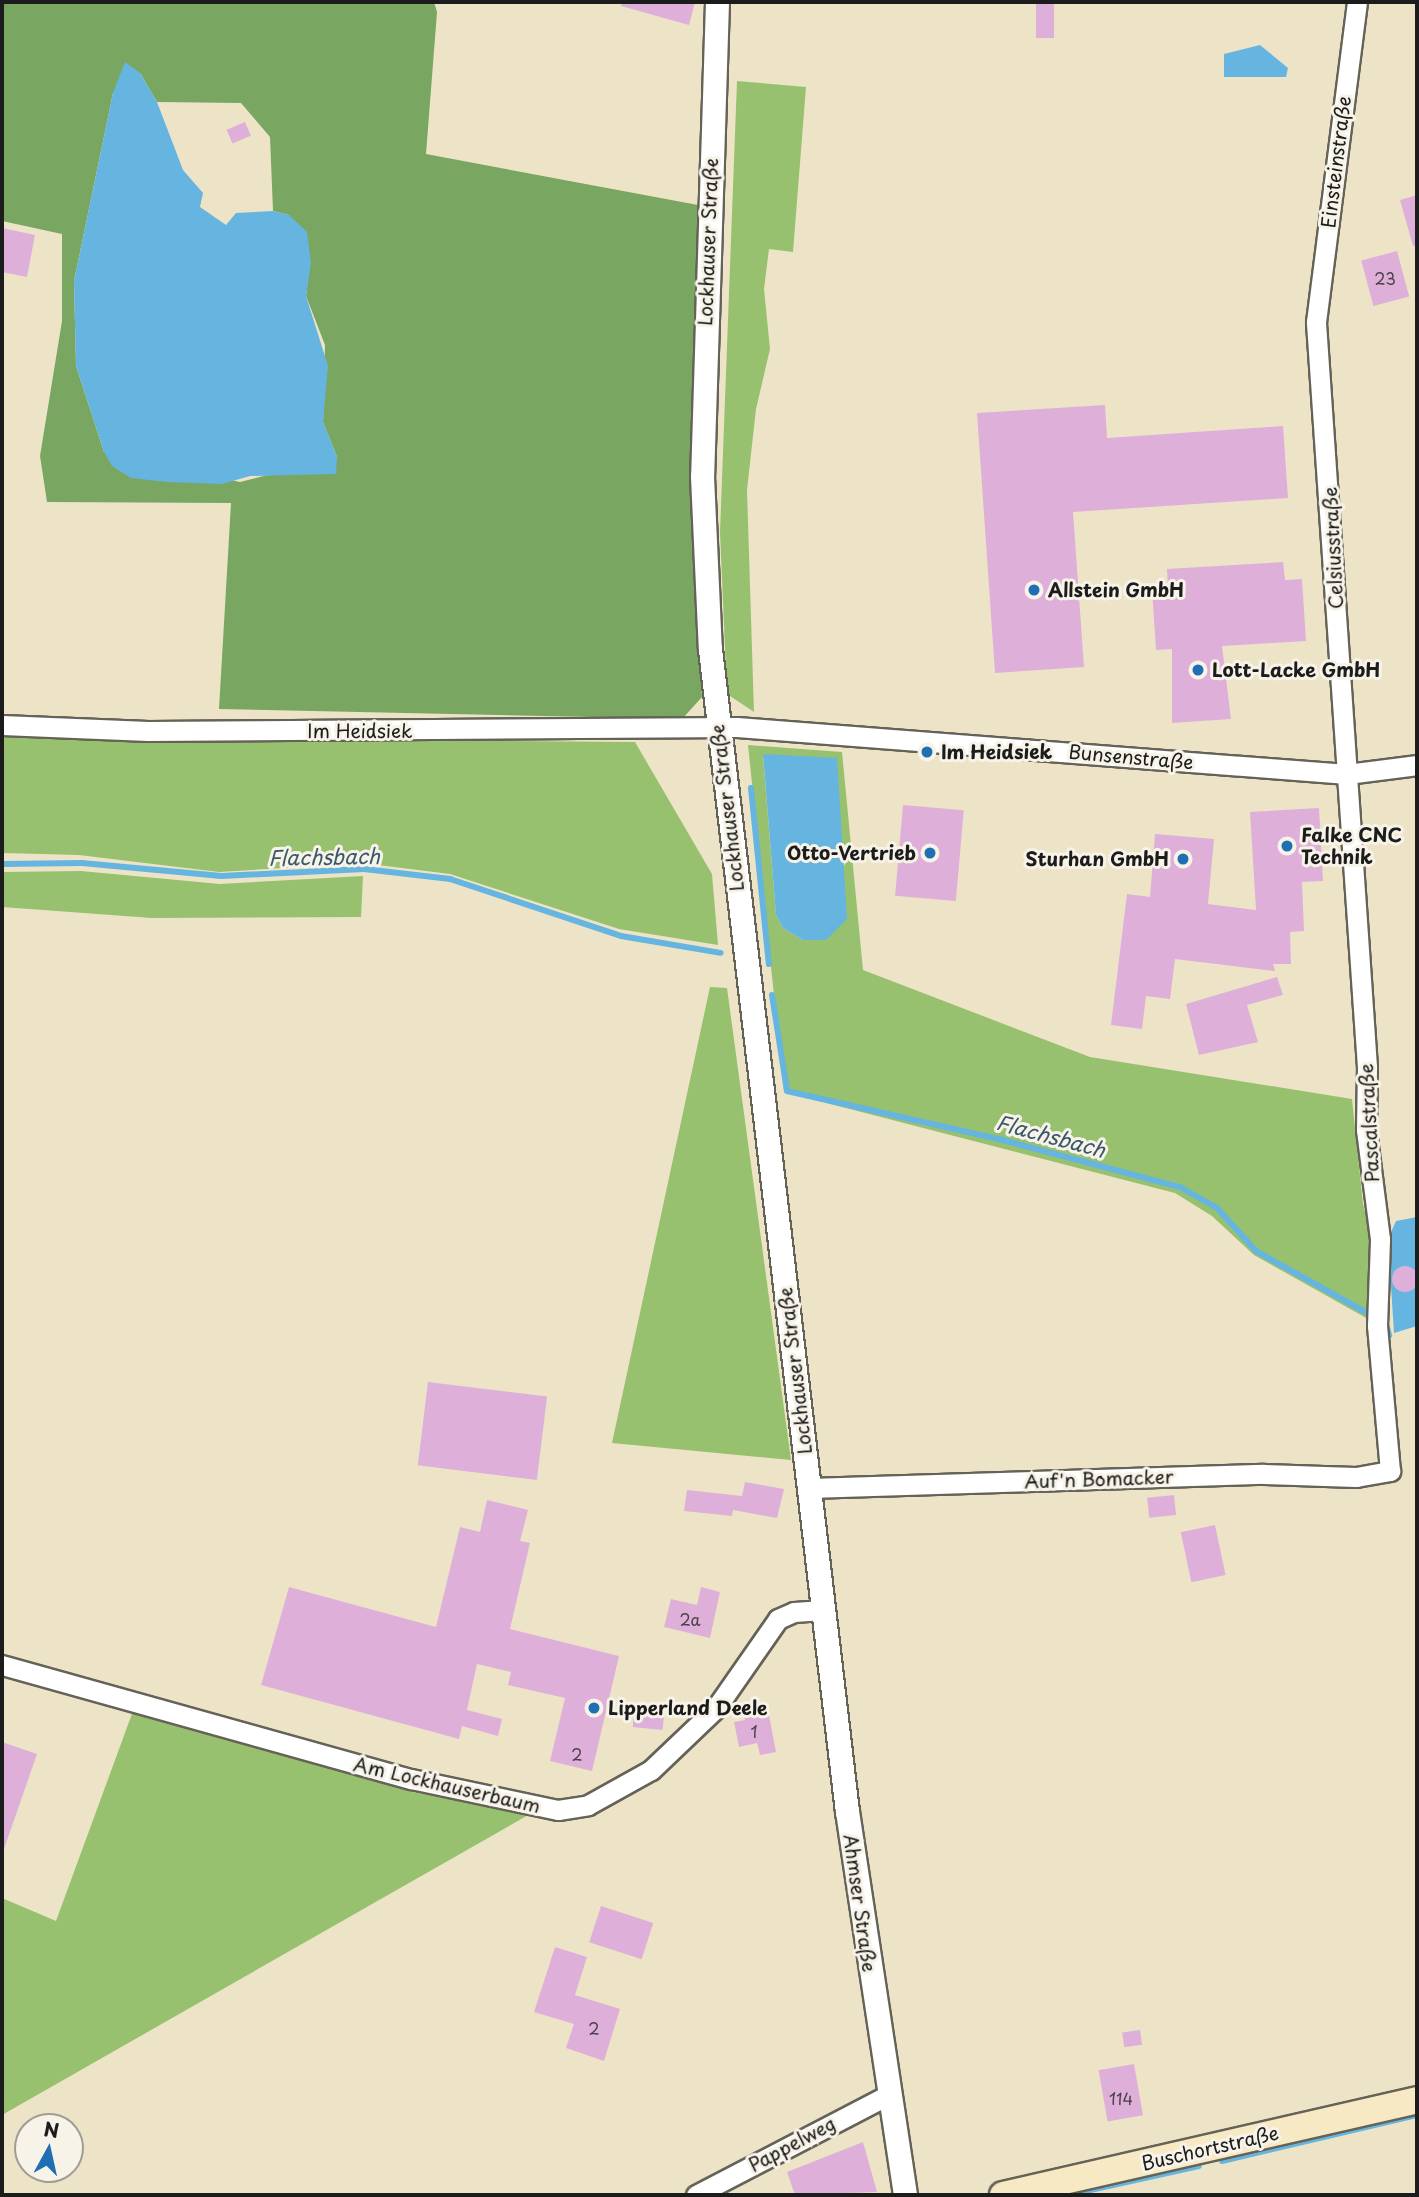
<!DOCTYPE html>
<meta charset="utf-8">
<style>
body{margin:0}
#map{position:relative;width:1419px;height:2197px;overflow:hidden;background:#ede4c7;font-family:"Playpen Sans",sans-serif}
div>[style]{position:absolute}
[style*='--x']{left:calc(var(--x)*1px);top:calc(var(--y)*1px);width:calc(var(--w)*1px);rotate:calc(var(--a)*1deg)}
.green>*{inset:0;background:#97c16e}
.forest>*{inset:0;background:#79a761}
.water>*{inset:0;background:#65b5e0}
.stream>*{height:6px;margin:-3px;padding:0 3px;transform-origin:3px;border-radius:3px;background:#65b5e0}
.building>*{inset:0;background:#deb0d9;transform-origin:0 0}
.round{border-radius:50%}
.roads{filter:drop-shadow(2px 0 #656258) drop-shadow(-2px 0 #656258) drop-shadow(0 2px #656258) drop-shadow(0 -2px #656258)}
.minor>*{height:19px;margin:-9.5px;padding:0 9.5px;transform-origin:9.5px;border-radius:9.5px;background:#fff}
.tertiary>*{height:23px;margin:-11.5px;padding:0 11.5px;transform-origin:11.5px;border-radius:11.5px;background:#fff}
.secondary>*{height:26px;margin:-13px;padding:0 13px;transform-origin:13px;border-radius:13px;background:#f6e9c3}
.dots>*{width:19px;height:19px;translate:-50% -50%;box-sizing:border-box;border:4px solid #f7f3e8;border-radius:50%}
span{translate:-50% -50%;white-space:nowrap;text-align:center;line-height:1.15;-webkit-text-stroke:6px #f7f3e8;paint-order:stroke}
.number-label{font-size:16px;color:#4c414b}
.number-label span{-webkit-text-stroke-width:0}
.street-label{font-size:19px;color:#1c1c1c}
.poi-label{font-size:19px;color:#1c1c1c;font-weight:700}
.left{translate:0 -50%;text-align:left}
.right{translate:-100% -50%;text-align:right}
.water-label{font-size:21px;color:#39596a;font-style:italic}
.frame{position:absolute;inset:0;border:4px solid #1c1c1c;pointer-events:none}
.north{position:absolute;left:14px;top:2113px;width:70px;height:70px;box-sizing:border-box;background:#f7f3e8;border:2px solid #9f9d96;border-radius:50%;rotate:8deg;font-size:19px;font-weight:700;line-height:28px;text-align:center;color:#1c1c1c}
.north::after{content:'';display:block;margin:auto;width:24px;height:32px;background:#1f6fb2;clip-path:polygon(50% 0,100% 100%,50% 72%,0 100%)}
</style>
<div id="map">
<div class="green">
<div style="clip-path:polygon(737px 81px,806px 87px,793px 252px,769px 249px,764px 289px,770px 349px,756px 409px,747px 490px,754px 712px,727px 694px,720px 532px)"></div>
<div style="clip-path:polygon(2px 737px,635px 742px,712px 874px,718px 945px,619px 929px,450px 874px,362px 863px,219px 872px,79px 855px,2px 853px)"></div>
<div style="clip-path:polygon(evenodd,748px 745px,842px 752px,863px 970px,1090px 1057px,1352px 1099px,1363px 1204px,1374px 1244px,1368px 1319px,1254px 1255px,1212px 1216px,1175px 1193px,784px 1092px,748px 745px,763px 755px,803px 940px,783px 928px,776px 915px,763px 755px)"></div>
<div style="clip-path:polygon(81px 871px,220px 884px,363px 876px,361px 917px,152px 918px,2px 907px,2px 872px)"></div>
<div style="clip-path:polygon(710px 987px,727px 988px,791px 1460px,612px 1443px)"></div>
<div style="clip-path:polygon(133px 1711px,412px 1792px,530px 1814px,2px 2115px,2px 1898px,56px 1921px)"></div>
</div>
<div class="forest">
<div style="clip-path:polygon(evenodd,2px 2px,434px 2px,437px 12px,426px 154px,698px 205px,692px 509px,702px 697px,682px 719px,219px 709px,231px 503px,47px 502px,40px 456px,62px 321px,62px 234px,2px 221px,2px 2px,140px 73px,157px 102px,241px 103px,270px 137px,273px 211px,289px 215px,310px 263px,306px 296px,325px 345px,323px 422px,337px 457px,240px 482px,104px 452px,76px 366px,74px 281px,113px 93px,140px 73px)"></div>
</div>
<div class="water">
<div style="clip-path:polygon(1260px 45px,1288px 68px,1286px 77px,1224px 77px,1224px 54px)"></div>
<div style="clip-path:polygon(125px 62px,140px 73px,157px 102px,183px 170px,203px 193px,200px 207px,226px 225px,236px 213px,273px 211px,289px 215px,307px 232px,311px 263px,306px 296px,328px 366px,323px 422px,337px 457px,336px 474px,250px 476px,222px 484px,167px 482px,131px 478px,112px 466px,104px 452px,76px 366px,74px 281px,113px 93px)"></div>
<div style="clip-path:polygon(763px 754px,837px 758px,847px 919px,826px 940px,803px 940px,783px 928px,776px 915px)"></div>
<div style="clip-path:polygon(1417px 1217px,1417px 1326px,1394px 1333px,1388px 1239px,1396px 1221px)"></div>
</div>
<div class="stream">
<div style="--x:751;--y:788;--w:177;--a:84.2"></div>
<div style="--x:2;--y:864;--w:80;--a:-0.7"></div>
<div style="--x:82;--y:863;--w:140;--a:5.3"></div>
<div style="--x:221;--y:876;--w:143;--a:-2.8"></div>
<div style="--x:364;--y:869;--w:87;--a:6.6"></div>
<div style="--x:450;--y:879;--w:180;--a:18.4"></div>
<div style="--x:621;--y:936;--w:101;--a:9.6"></div>
<div style="--x:772;--y:995;--w:97;--a:81.1"></div>
<div style="--x:787;--y:1091;--w:217;--a:12.8"></div>
<div style="--x:999;--y:1139;--w:187;--a:14.9"></div>
<div style="--x:1180;--y:1187;--w:43;--a:29.6"></div>
<div style="--x:1217;--y:1208;--w:58;--a:47.8"></div>
<div style="--x:1256;--y:1251;--w:125;--a:29.2"></div>
<div style="--x:1385;--y:1321;--w:15;--a:74"></div>
<div style="--x:1222;--y:2161;--w:200;--a:-13.3"></div>
<div style="--x:1068;--y:2195;--w:134;--a:-12.5"></div>
</div>
<div class="building">
<div style="clip-path:polygon(622px 2px,695px 2px,689px 25px,621px 6px)"></div>
<div style="left:1036px;top:2px;width:18px;height:36px"></div>
<div style="left:245px;top:122px;width:15px;height:20px;rotate:67deg"></div>
<div style="clip-path:polygon(1417px 195px,1417px 245px,1413px 246px,1400px 200px)"></div>
<div style="clip-path:polygon(2px 228px,35px 235px,27px 277px,2px 272px)"></div>
<div style="left:1397px;top:251px;width:47px;height:37px;rotate:75deg"></div>
<div style="clip-path:polygon(1105px 405px,1107px 438px,1283px 426px,1288px 498px,1073px 512px,1084px 667px,995px 673px,977px 413px)"></div>
<div style="clip-path:polygon(1283px 562px,1285px 580px,1302px 579px,1306px 641px,1222px 646px,1231px 719px,1172px 723px,1172px 649px,1156px 650px,1152px 589px,1168px 588px,1167px 569px)"></div>
<div style="left:903px;top:805px;width:61px;height:91px;rotate:5deg"></div>
<div style="clip-path:polygon(1319px 808px,1323px 881px,1302px 882px,1304px 931px,1290px 932px,1291px 964px,1273px 964px,1275px 971px,1175px 959px,1170px 999px,1146px 996px,1142px 1029px,1111px 1025px,1127px 894px,1150px 897px,1155px 834px,1214px 839px,1208px 904px,1256px 910px,1250px 812px)"></div>
<div style="clip-path:polygon(1277px 977px,1283px 995px,1247px 1005px,1258px 1042px,1199px 1055px,1186px 1004px)"></div>
<div class="round" style="left:1392px;top:1266px;width:26px;height:26px"></div>
<div style="left:428px;top:1382px;width:120px;height:84px;rotate:7deg"></div>
<div style="clip-path:polygon(745px 1482px,784px 1489px,777px 1518px,733px 1510px,732px 1516px,684px 1511px,687px 1490px,742px 1496px)"></div>
<div style="left:1174px;top:1495px;width:20px;height:27px;rotate:84deg"></div>
<div style="clip-path:polygon(487px 1500px,528px 1510px,520px 1541px,530px 1543px,510px 1629px,619px 1656px,592px 1771px,550px 1761px,565px 1698px,508px 1685px,511px 1672px,477px 1664px,467px 1710px,502px 1719px,498px 1736px,462px 1726px,459px 1739px,261px 1685px,289px 1587px,436px 1627px,460px 1527px,480px 1532px)"></div>
<div style="left:1215px;top:1525px;width:51px;height:35px;rotate:78deg"></div>
<div style="clip-path:polygon(701px 1587px,720px 1592px,710px 1638px,664px 1627px,671px 1599px,697px 1605px)"></div>
<div style="left:635px;top:1705px;width:30px;height:22px;rotate:6deg"></div>
<div style="clip-path:polygon(762px 1710px,763px 1716px,769px 1715px,776px 1752px,760px 1755px,757px 1743px,739px 1747px,734px 1722px,745px 1720px,744px 1714px)"></div>
<div style="clip-path:polygon(2px 1742px,37px 1754px,4px 1849px,2px 1848px)"></div>
<div style="left:601px;top:1906px;width:55px;height:38px;rotate:18deg"></div>
<div style="clip-path:polygon(555px 1947px,587px 1957px,575px 1995px,620px 2009px,604px 2061px,566px 2048px,574px 2024px,534px 2012px)"></div>
<div style="left:1140px;top:2030px;width:15px;height:18px;rotate:82deg"></div>
<div style="left:1134px;top:2064px;width:52px;height:36px;rotate:80deg"></div>
<div style="clip-path:polygon(863px 2142px,877px 2192px,795px 2195px,787px 2172px)"></div>
</div>
<div class="roads">
<div class="minor">
<div style="--x:2;--y:725;--w:146;--a:2.4"></div>
<div style="--x:148;--y:731;--w:589;--a:-0.39"></div>
<div style="--x:737;--y:727;--w:612;--a:4.41"></div>
<div style="--x:1347;--y:774;--w:71;--a:-7.3"></div>
<div style="--x:809;--y:1488;--w:455;--a:-1.8"></div>
<div style="--x:1264;--y:1474;--w:92;--a:1.9"></div>
<div style="--x:1356;--y:1477;--w:35;--a:-10"></div>
<div style="--x:1390;--y:1471;--w:146;--a:-95.1"></div>
<div style="--x:1377;--y:1326;--w:87;--a:-88"></div>
<div style="--x:1380;--y:1239;--w:110;--a:-97.3"></div>
<div style="--x:1366;--y:1130;--w:63;--a:-89.1"></div>
<div style="--x:1367;--y:1067;--w:747;--a:-93.92"></div>
<div style="--x:1316;--y:322;--w:323;--a:-82.7"></div>
<div style="--x:2;--y:1665;--w:425;--a:15.6"></div>
<div style="--x:411;--y:1779;--w:150;--a:11.9"></div>
<div style="--x:558;--y:1810;--w:30;--a:-9"></div>
<div style="--x:588;--y:1805;--w:72;--a:-29.1"></div>
<div style="--x:651;--y:1770;--w:90;--a:-43.6"></div>
<div style="--x:716;--y:1708;--w:108;--a:-55.1"></div>
<div style="--x:778;--y:1619;--w:17;--a:-24"></div>
<div style="--x:794;--y:1612;--w:29;--a:-4"></div>
<div style="--x:696;--y:2195;--w:216;--a:-27.5"></div>
</div>
<div class="tertiary">
<div style="--x:717;--y:2;--w:474;--a:91.8"></div>
<div style="--x:702;--y:476;--w:173;--a:87.4"></div>
<div style="--x:710;--y:649;--w:1170;--a:83.28"></div>
<div style="--x:847;--y:1811;--w:388;--a:81.4"></div>
</div>
<div class="secondary">
<div style="--x:1003;--y:2195;--w:425;--a:-12.9"></div>
</div>
</div>
<div class="dots">
<div style="left:1034px;top:590px;background:#1f6fb2"></div>
<div style="left:1198px;top:670px;background:#1f6fb2"></div>
<div style="left:927px;top:752px;background:#1f6fb2"></div>
<div style="left:1287px;top:846px;background:#1f6fb2"></div>
<div style="left:930px;top:853px;background:#1f6fb2"></div>
<div style="left:1183px;top:859px;background:#1f6fb2"></div>
<div style="left:594px;top:1708px;background:#1f6fb2"></div>
</div>
<div class="number-label">
<span style="left:1385px;top:278px">23</span>
<span style="left:690px;top:1619px">2a</span>
<span style="left:754px;top:1731px">1</span>
<span style="left:577px;top:1754px">2</span>
<span style="left:594px;top:2028px">2</span>
<span style="left:1121px;top:2098px">114</span>
</div>
<div class="street-label">
<span style="left:1336px;top:162px;rotate:-83deg">Einsteinstraße</span>
<span style="left:708px;top:242px;rotate:-88deg">Lockhauser Straße</span>
<span style="left:1333px;top:548px;rotate:-93deg">Celsiusstraße</span>
<span style="left:360px;top:731px">Im Heidsiek</span>
<span style="left:1131px;top:757px;rotate:5deg">Bunsenstraße</span>
<span style="left:727px;top:808px;rotate:-97deg">Lockhauser Straße</span>
<span style="left:1369px;top:1123px;rotate:-93deg">Pascalstraße</span>
<span style="left:795px;top:1371px;rotate:-97deg">Lockhauser Straße</span>
<span style="left:1099px;top:1479px;rotate:-2deg">Auf'n Bomacker</span>
<span style="left:447px;top:1785px;rotate:13deg">Am Lockhauserbaum</span>
<span style="left:860px;top:1903px;rotate:82deg">Ahmser Straße</span>
<span style="left:792px;top:2144px;rotate:-28deg">Pappelweg</span>
<span style="left:1210px;top:2148px;rotate:-13deg">Buschortstraße</span>
</div>
<div class="poi-label">
<span class="left" style="left:1048px;top:590px">Allstein GmbH</span>
<span class="left" style="left:1212px;top:670px">Lott-Lacke GmbH</span>
<span class="left" style="left:941px;top:752px">Im Heidsiek</span>
<span class="left" style="left:1301px;top:846px">Falke CNC<br>Technik</span>
<span class="right" style="left:916px;top:853px">Otto-Vertrieb</span>
<span class="right" style="left:1169px;top:859px">Sturhan GmbH</span>
<span class="left" style="left:608px;top:1708px">Lipperland Deele</span>
</div>
<div class="water-label">
<span style="left:324px;top:856px;rotate:-1deg">Flachsbach</span>
<span style="left:1051px;top:1135px;rotate:15deg">Flachsbach</span>
</div>
<div class="frame"></div>
<div class="north">N</div>
</div>
